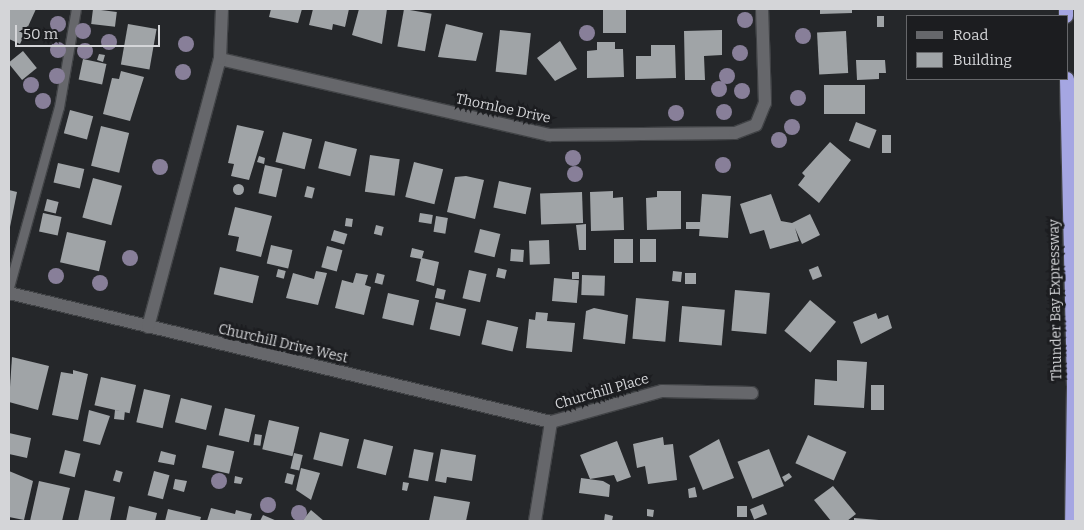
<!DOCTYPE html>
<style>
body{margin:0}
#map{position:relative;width:1084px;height:530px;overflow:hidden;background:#25272a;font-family:Bitter,serif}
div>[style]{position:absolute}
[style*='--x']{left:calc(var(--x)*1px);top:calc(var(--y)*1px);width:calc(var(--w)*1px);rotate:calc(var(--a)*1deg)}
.building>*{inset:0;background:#a0a4a7;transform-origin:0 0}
.round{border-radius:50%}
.roads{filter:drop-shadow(1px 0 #414346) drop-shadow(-1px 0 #414346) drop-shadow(0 1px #414346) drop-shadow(0 -1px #414346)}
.service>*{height:9px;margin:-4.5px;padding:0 4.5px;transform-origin:4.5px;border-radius:4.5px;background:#66676b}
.minor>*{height:12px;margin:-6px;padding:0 6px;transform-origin:6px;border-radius:6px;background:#66676b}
.trunk>*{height:14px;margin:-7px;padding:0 7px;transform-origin:7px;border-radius:7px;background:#a5a6e2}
.trees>*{width:16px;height:16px;margin:-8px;border-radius:50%;background:#887f99}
span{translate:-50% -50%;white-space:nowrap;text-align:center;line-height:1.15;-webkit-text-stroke:5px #1c1d20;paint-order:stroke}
.street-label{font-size:14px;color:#d4d5d8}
.frame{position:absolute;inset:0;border:10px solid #d4d5d8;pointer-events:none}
.legend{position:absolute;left:906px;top:15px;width:162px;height:65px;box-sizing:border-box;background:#1c1d20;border:1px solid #66676a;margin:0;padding:6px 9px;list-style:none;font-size:15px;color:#d4d5d8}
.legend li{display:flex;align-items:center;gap:10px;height:25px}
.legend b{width:25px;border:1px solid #66676a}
.scale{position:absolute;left:15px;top:25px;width:145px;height:22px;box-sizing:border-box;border:2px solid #d4d5d8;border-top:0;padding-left:6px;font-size:15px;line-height:18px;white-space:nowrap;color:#d4d5d8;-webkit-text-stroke:4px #1c1d20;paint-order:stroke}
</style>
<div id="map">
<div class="building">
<div style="clip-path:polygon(9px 9px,36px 9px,20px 44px,9px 39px)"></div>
<div style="left:93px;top:9px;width:24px;height:15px;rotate:7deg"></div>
<div style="clip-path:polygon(271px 9px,302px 9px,298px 23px,269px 17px)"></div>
<div style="clip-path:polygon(313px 9px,349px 9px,345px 27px,333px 24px,332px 30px,309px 25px)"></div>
<div style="clip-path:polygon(359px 9px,387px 9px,382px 44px,352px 35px)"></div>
<div style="left:404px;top:9px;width:28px;height:38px;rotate:10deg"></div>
<div style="left:603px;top:9px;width:23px;height:24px"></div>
<div style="clip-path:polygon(820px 9px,852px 9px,852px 13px,820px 14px)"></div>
<div style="left:877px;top:16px;width:7px;height:11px"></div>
<div style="left:128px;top:24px;width:29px;height:41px;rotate:10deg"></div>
<div style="clip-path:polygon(446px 24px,483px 33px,476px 61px,438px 57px)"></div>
<div style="left:500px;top:30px;width:31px;height:42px;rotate:6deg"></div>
<div style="clip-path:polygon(722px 30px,722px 55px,704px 56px,705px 80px,685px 80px,684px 31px)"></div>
<div style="left:846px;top:31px;width:42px;height:29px;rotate:87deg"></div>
<div style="clip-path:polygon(560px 41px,577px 69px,555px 81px,537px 58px)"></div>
<div style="clip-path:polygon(597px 42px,615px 42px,615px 49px,623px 49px,624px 77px,587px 78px,587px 51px,597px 50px)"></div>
<div style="clip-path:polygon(651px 45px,675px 45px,676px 78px,636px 79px,636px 56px,651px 56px)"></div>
<div style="left:23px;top:51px;width:22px;height:19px;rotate:51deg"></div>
<div style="clip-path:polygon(99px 54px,105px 55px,103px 62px,97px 60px)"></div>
<div style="left:83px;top:59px;width:24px;height:21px;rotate:12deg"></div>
<div style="clip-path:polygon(856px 60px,885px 60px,886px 73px,879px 73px,879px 79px,857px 80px)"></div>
<div style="clip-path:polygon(121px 71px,144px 77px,130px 121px,103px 114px,112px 78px,119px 79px)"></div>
<div style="left:824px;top:85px;width:41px;height:29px"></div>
<div style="left:70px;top:110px;width:24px;height:24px;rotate:15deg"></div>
<div style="left:856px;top:122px;width:22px;height:20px;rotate:21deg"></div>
<div style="clip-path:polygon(237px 125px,264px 131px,249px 180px,231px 176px,234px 164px,228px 163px)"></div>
<div style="left:101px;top:126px;width:29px;height:41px;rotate:14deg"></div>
<div style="left:283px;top:132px;width:30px;height:31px;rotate:14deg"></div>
<div style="left:882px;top:135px;width:9px;height:18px"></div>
<div style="left:325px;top:141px;width:33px;height:28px;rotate:14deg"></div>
<div style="clip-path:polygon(830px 142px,851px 160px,819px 203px,798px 185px,805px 176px,802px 173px)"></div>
<div style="left:370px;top:155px;width:30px;height:37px;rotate:8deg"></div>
<div style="clip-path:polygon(259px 156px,265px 158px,264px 164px,257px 162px)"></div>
<div style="left:414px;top:162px;width:30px;height:36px;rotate:14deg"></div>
<div style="left:58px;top:163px;width:27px;height:20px;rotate:13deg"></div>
<div style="left:265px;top:165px;width:18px;height:29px;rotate:13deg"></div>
<div style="clip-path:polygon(466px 176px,484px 180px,475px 219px,447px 212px,455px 177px)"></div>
<div style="left:93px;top:178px;width:30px;height:41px;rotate:15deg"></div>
<div style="left:499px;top:181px;width:33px;height:27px;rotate:12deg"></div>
<div class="round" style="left:232.5px;top:183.5px;width:11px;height:11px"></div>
<div style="left:307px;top:186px;width:8px;height:11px;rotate:14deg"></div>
<div style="clip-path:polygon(9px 190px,17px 192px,10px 227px,9px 227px)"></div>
<div style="clip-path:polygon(613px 191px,613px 198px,623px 197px,624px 230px,591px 231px,590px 192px)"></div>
<div style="clip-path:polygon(657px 191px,681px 191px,681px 229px,647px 230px,646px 198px,657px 197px)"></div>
<div style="left:582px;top:192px;width:31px;height:42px;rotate:88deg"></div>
<div style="left:702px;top:194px;width:29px;height:42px;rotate:4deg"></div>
<div style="clip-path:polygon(771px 194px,781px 221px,792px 223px,810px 214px,820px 235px,802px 244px,795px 228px,799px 241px,770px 249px,764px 230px,750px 234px,740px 204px)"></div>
<div style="left:47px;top:199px;width:12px;height:12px;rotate:14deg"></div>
<div style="clip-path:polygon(235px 207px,272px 216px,261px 257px,236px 251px,239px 237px,228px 235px)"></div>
<div style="left:43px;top:213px;width:19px;height:19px;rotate:12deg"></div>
<div style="left:420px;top:213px;width:13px;height:9px;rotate:9deg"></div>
<div style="left:436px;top:216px;width:12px;height:16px;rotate:9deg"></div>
<div style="left:346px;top:218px;width:7px;height:8px;rotate:8deg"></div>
<div style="left:686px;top:222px;width:14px;height:7px"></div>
<div style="clip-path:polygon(586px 224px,586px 250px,579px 250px,576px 225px)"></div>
<div style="left:376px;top:225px;width:8px;height:9px;rotate:14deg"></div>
<div style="left:480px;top:229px;width:21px;height:24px;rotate:14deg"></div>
<div style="left:334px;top:230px;width:14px;height:11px;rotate:17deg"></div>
<div style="left:67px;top:232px;width:40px;height:31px;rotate:13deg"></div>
<div style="left:614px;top:239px;width:19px;height:24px"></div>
<div style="left:640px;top:239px;width:16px;height:23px"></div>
<div style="left:549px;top:240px;width:24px;height:20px;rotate:88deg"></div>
<div style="left:271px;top:245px;width:22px;height:19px;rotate:13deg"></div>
<div style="left:327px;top:246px;width:16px;height:22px;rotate:15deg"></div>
<div style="clip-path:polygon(412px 248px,424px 251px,422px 258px,439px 262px,434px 286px,416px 281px,421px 259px,410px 257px)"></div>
<div style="left:511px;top:249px;width:13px;height:12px;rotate:4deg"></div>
<div style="left:818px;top:266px;width:11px;height:10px;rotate:68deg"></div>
<div style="left:220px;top:267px;width:40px;height:28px;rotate:13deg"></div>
<div style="left:498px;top:268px;width:9px;height:9px;rotate:13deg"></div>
<div style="left:278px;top:269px;width:8px;height:8px;rotate:14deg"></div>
<div style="left:469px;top:270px;width:18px;height:29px;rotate:13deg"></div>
<div style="clip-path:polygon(316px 271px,327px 273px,318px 305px,286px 298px,293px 273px,314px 279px)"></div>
<div style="left:673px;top:271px;width:9px;height:10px;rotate:6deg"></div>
<div style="left:572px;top:272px;width:7px;height:7px"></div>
<div style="clip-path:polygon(356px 273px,368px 275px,365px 285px,371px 287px,364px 315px,335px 308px,342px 280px,353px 283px)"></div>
<div style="left:377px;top:273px;width:8px;height:10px;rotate:14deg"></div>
<div style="left:685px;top:273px;width:11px;height:11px"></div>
<div style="left:582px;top:275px;width:23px;height:20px;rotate:2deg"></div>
<div style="left:554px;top:278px;width:25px;height:23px;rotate:5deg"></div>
<div style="left:437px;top:288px;width:9px;height:10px;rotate:13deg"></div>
<div style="left:735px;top:290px;width:35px;height:41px;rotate:5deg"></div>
<div style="left:388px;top:293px;width:32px;height:26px;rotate:13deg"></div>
<div style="left:636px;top:298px;width:33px;height:41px;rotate:5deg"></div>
<div style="left:810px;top:300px;width:34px;height:40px;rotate:40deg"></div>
<div style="left:436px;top:302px;width:31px;height:28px;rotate:13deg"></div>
<div style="left:682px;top:306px;width:43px;height:36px;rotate:5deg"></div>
<div style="clip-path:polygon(594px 308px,628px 315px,625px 344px,583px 339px,586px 311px)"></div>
<div style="clip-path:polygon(536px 312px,548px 313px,547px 321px,575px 323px,572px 352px,526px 348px,529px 319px,535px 320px)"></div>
<div style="clip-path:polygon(876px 313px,878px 319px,888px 315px,892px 328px,861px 344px,853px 322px)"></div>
<div style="left:487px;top:320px;width:32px;height:25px;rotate:13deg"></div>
<div style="clip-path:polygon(12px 357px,49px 366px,38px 410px,9px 402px)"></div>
<div style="clip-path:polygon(837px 360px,867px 362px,864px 408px,814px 405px,815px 379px,837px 381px)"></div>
<div style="clip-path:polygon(73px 370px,88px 374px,78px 420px,52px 415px,61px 372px,73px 374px)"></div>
<div style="left:101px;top:377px;width:36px;height:29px;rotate:13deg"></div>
<div style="left:871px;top:385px;width:13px;height:25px"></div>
<div style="left:144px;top:389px;width:27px;height:34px;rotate:13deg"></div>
<div style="left:181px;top:398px;width:32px;height:25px;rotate:14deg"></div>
<div style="left:225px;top:408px;width:31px;height:28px;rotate:13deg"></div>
<div style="clip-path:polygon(89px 410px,110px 416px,100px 445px,83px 441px)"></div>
<div style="left:115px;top:410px;width:10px;height:9px;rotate:6deg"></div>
<div style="left:269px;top:420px;width:31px;height:30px;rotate:13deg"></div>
<div style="left:320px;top:432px;width:30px;height:28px;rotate:14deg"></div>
<div style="clip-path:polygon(9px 433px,31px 438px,27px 458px,9px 454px)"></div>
<div style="left:255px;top:434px;width:7px;height:11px;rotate:8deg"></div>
<div style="left:808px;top:435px;width:42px;height:31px;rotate:24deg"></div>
<div style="clip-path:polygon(663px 437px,664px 445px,673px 444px,677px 480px,648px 484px,645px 466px,637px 468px,633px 444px)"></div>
<div style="left:364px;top:439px;width:30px;height:30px;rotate:14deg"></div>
<div style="clip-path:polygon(719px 439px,734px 478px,703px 490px,689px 456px)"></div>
<div style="clip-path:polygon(617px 441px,631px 477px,617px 482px,614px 475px,590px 479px,580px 455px)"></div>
<div style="left:207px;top:445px;width:28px;height:23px;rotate:13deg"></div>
<div style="left:414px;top:449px;width:20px;height:29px;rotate:11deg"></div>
<div style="clip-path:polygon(441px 449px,476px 455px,472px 481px,447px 477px,446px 483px,435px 481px)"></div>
<div style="left:769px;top:449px;width:40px;height:34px;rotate:68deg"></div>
<div style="left:65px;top:450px;width:16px;height:24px;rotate:14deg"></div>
<div style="clip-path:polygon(161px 451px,176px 455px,174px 465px,158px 462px)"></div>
<div style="left:294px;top:453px;width:9px;height:16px;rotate:13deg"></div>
<div style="clip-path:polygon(301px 468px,320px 473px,311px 500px,296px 490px)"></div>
<div style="left:116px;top:470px;width:7px;height:11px;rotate:16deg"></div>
<div style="clip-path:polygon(9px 471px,33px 481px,24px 520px,9px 517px)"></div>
<div style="left:154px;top:471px;width:16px;height:25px;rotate:15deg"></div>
<div style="left:287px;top:473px;width:8px;height:10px;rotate:14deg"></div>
<div style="clip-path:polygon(789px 473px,792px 477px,785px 482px,782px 477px)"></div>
<div style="clip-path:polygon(235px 476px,243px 478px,241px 484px,234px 483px)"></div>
<div style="clip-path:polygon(581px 478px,603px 481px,610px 485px,609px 497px,579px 493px)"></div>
<div style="clip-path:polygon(175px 479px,187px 481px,184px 492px,173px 489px)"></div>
<div style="clip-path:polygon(39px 481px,70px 488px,62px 521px,30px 521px)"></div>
<div style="clip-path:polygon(403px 482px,409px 483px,407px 491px,402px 490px)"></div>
<div style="clip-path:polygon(833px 486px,856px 514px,847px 521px,831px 521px,814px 500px)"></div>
<div style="clip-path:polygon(695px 487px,697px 497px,689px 498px,688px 489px)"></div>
<div style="clip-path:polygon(85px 490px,115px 497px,110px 521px,78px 521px)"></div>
<div style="clip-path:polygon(434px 496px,470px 502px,466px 521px,429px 521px)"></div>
<div style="left:763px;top:504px;width:11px;height:14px;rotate:68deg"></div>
<div style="clip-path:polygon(129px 506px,157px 513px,155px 521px,126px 521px)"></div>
<div style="left:737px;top:506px;width:10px;height:11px"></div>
<div style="clip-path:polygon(211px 508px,235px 514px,236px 510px,252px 514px,250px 521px,207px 521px)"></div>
<div style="clip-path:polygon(168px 509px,201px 517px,200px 521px,165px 521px)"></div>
<div style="clip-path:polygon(647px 509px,654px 510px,653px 517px,647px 516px)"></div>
<div style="clip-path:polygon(311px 510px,324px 521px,302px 521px)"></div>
<div style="clip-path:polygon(605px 514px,613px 516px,612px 521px,604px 521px)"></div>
<div style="clip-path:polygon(263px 515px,277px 521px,260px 521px)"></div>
<div style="clip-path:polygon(854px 518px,879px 520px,879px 521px,854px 521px)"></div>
</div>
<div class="roads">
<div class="service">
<div style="--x:9;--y:287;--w:187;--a:-74.5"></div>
<div style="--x:59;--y:107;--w:99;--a:-80.2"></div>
</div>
<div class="minor">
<div style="--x:220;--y:59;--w:338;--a:13"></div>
<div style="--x:549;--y:135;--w:186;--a:-0.6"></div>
<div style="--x:735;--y:133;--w:22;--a:-21"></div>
<div style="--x:756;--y:125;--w:24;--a:-68"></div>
<div style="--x:765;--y:103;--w:94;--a:-91.8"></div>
<div style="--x:9;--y:293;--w:557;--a:13.39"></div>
<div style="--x:551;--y:422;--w:115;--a:-15.6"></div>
<div style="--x:662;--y:391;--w:90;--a:1.3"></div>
<div style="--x:148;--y:327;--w:278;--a:-75"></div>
<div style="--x:220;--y:59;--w:50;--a:-87.7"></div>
<div style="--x:535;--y:521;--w:100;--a:-80.8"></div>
</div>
<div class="trunk">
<div style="--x:1066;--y:9;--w:7;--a:90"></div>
<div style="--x:1067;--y:79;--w:307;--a:88.7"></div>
<div style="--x:1074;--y:386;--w:135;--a:90.8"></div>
</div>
</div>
<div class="trees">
<div style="left:745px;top:20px"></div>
<div style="left:58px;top:24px"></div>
<div style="left:83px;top:31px"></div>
<div style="left:587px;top:33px"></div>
<div style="left:803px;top:36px"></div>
<div style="left:109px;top:42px"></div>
<div style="left:186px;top:44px"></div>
<div style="left:58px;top:50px"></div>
<div style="left:85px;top:51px"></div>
<div style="left:740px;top:53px"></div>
<div style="left:183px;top:72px"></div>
<div style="left:57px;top:76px"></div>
<div style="left:727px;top:76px"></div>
<div style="left:31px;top:85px"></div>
<div style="left:719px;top:89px"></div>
<div style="left:742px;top:91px"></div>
<div style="left:798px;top:98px"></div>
<div style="left:43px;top:101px"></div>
<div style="left:724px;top:112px"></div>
<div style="left:676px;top:113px"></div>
<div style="left:792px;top:127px"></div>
<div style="left:779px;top:140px"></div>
<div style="left:573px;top:158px"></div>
<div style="left:723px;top:165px"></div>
<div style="left:160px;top:167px"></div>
<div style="left:575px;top:174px"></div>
<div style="left:130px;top:258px"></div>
<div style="left:56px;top:276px"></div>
<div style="left:100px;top:283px"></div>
<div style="left:219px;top:481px"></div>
<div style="left:268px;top:505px"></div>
<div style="left:299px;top:513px"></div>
</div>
<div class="street-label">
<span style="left:503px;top:109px;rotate:12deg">Thornloe Drive</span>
<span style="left:1056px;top:300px;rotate:-91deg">Thunder Bay Expressway</span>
<span style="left:283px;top:344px;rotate:13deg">Churchill Drive West</span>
<span style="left:602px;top:392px;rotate:-16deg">Churchill Place</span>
</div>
<div class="frame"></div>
<ul class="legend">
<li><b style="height:6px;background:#66676b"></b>Road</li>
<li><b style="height:14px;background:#a0a4a7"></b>Building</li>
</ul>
<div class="scale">50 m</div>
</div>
